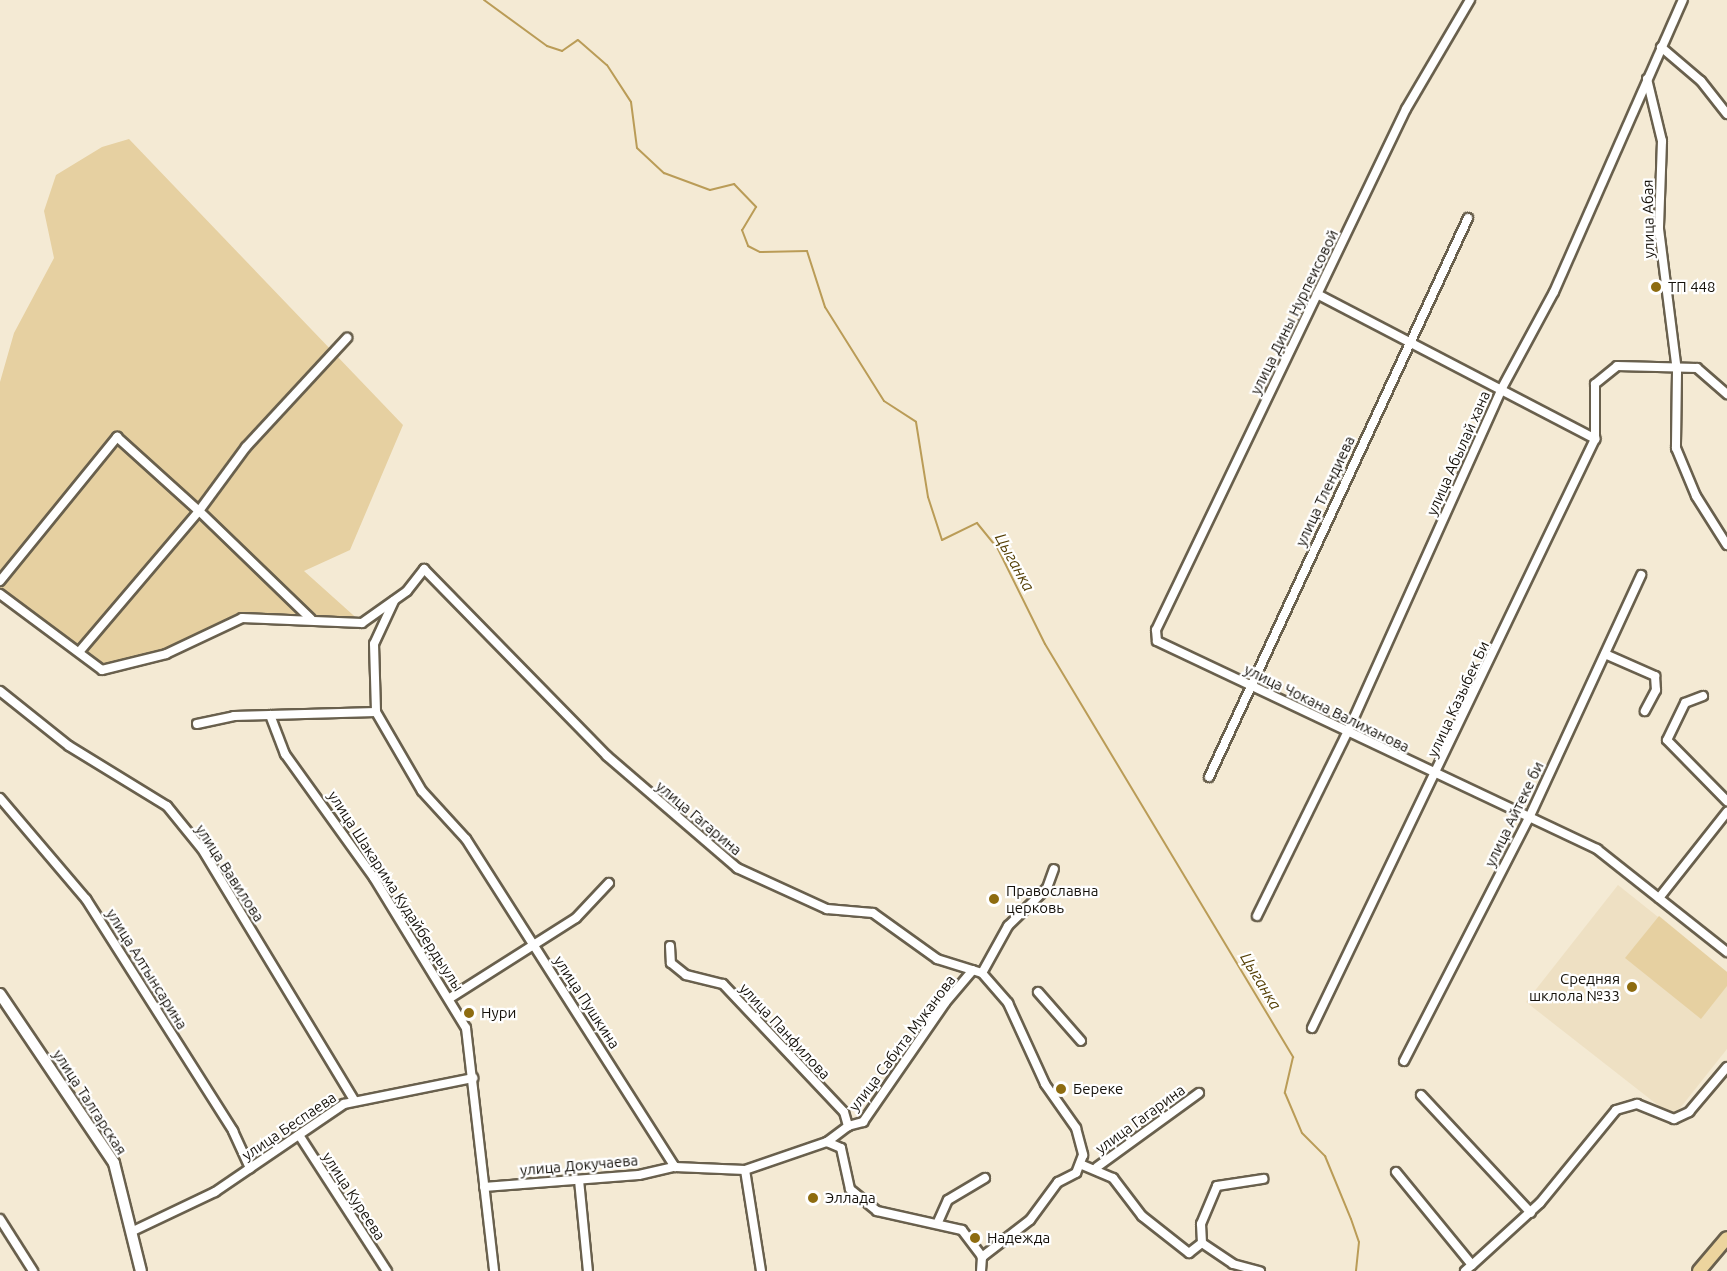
<!DOCTYPE html>
<meta charset="utf-8">
<style>
body{margin:0}
#map{position:relative;width:1727px;height:1271px;overflow:hidden;background:#f4ead4;font-family:Ubuntu,sans-serif}
div>[style]{position:absolute}
[style*='--x']{left:calc(var(--x)*1px);top:calc(var(--y)*1px);width:calc(var(--w)*1px);rotate:calc(var(--a)*1deg)}
.built>*{inset:0;background:#eee0c3}
.green>*{inset:0;background:#e6d0a1}
.stream>*{height:2px;margin:-1px;padding:0 1px;transform-origin:1px;border-radius:1px;background:#ba9c57}
.roads{filter:drop-shadow(2px 0 #69604d) drop-shadow(-2px 0 #69604d) drop-shadow(0 2px #69604d) drop-shadow(0 -2px #69604d)}
.street>*{height:8px;margin:-4px;padding:0 4px;transform-origin:4px;border-radius:4px;background:#fff}
.secondary>*{height:10px;margin:-5px;padding:0 5px;transform-origin:5px;border-radius:5px;background:#fff}
.primary>*{height:12px;margin:-6px;padding:0 6px;transform-origin:6px;border-radius:6px;background:#ecd49e}
.dots>*{width:16px;height:16px;translate:-50% -50%;box-sizing:border-box;border:3px solid #fff;border-radius:50%}
span{translate:-50% -50%;white-space:nowrap;text-align:center;line-height:1.15;-webkit-text-stroke:4.5px #fff;paint-order:stroke}
.street-label{font-size:15px;color:#15110a}
.poi-label{font-size:15px;color:#15110a}
.left{translate:0 -50%;text-align:left}
.right{translate:-100% -50%;text-align:right}
.water-label{font-size:16px;color:#543f05;font-style:italic}
</style>
<div id="map">
<div class="built">
<div style="clip-path:polygon(1618px 885px,1727px 972px,1727px 1049px,1673px 1117px,1526px 1002px)"></div>
</div>
<div class="green">
<div style="clip-path:polygon(129px 139px,403px 425px,350px 550px,304px 571px,362px 623px,242px 618px,166px 654px,102px 670px,0 594px,0 382px,14px 333px,54px 258px,44px 211px,56px 175px,102px 147px)"></div>
<div style="clip-path:polygon(1659px 916px,1727px 972px,1727px 986px,1701px 1019px,1625px 958px)"></div>
</div>
<div class="stream">
<div style="--x:484;--y:0;--w:78;--a:36.1"></div>
<div style="--x:547;--y:46;--w:16;--a:18"></div>
<div style="--x:562;--y:51;--w:19;--a:-35"></div>
<div style="--x:578;--y:40;--w:38;--a:41"></div>
<div style="--x:607;--y:65;--w:44;--a:57"></div>
<div style="--x:631;--y:102;--w:46;--a:82.6"></div>
<div style="--x:637;--y:148;--w:37;--a:43"></div>
<div style="--x:664;--y:173;--w:49;--a:20.3"></div>
<div style="--x:710;--y:190;--w:25;--a:-14"></div>
<div style="--x:734;--y:184;--w:32;--a:46"></div>
<div style="--x:756;--y:207;--w:27;--a:121"></div>
<div style="--x:742;--y:230;--w:17;--a:69"></div>
<div style="--x:748;--y:246;--w:13;--a:27"></div>
<div style="--x:760;--y:252;--w:47;--a:-1.2"></div>
<div style="--x:807;--y:251;--w:59;--a:72.2"></div>
<div style="--x:825;--y:307;--w:111;--a:57.9"></div>
<div style="--x:884;--y:401;--w:38;--a:33"></div>
<div style="--x:916;--y:422;--w:76;--a:80.9"></div>
<div style="--x:928;--y:497;--w:45;--a:72"></div>
<div style="--x:942;--y:540;--w:39;--a:-26"></div>
<div style="--x:977;--y:523;--w:33;--a:51"></div>
<div style="--x:998;--y:549;--w:106;--a:63.7"></div>
<div style="--x:1045;--y:644;--w:482;--a:59"></div>
<div style="--x:1293;--y:1057;--w:37;--a:103"></div>
<div style="--x:1285;--y:1093;--w:43;--a:67"></div>
<div style="--x:1302;--y:1133;--w:33;--a:45"></div>
<div style="--x:1325;--y:1156;--w:68;--a:67.6"></div>
<div style="--x:1351;--y:1219;--w:24;--a:71"></div>
<div style="--x:1359;--y:1242;--w:29;--a:96"></div>
</div>
<div class="roads">
<div class="street">
<div style="--x:1470;--y:0;--w:126;--a:120.4"></div>
<div style="--x:1406;--y:109;--w:578;--a:115.63"></div>
<div style="--x:1156;--y:630;--w:11;--a:85"></div>
<div style="--x:1157;--y:641;--w:487;--a:25.3"></div>
<div style="--x:1597;--y:849;--w:166;--a:38.4"></div>
<div style="--x:1661;--y:47;--w:52;--a:40.4"></div>
<div style="--x:1701;--y:81;--w:42;--a:51.8"></div>
<div style="--x:1647;--y:79;--w:64;--a:76.4"></div>
<div style="--x:1662;--y:141;--w:88;--a:92"></div>
<div style="--x:1659;--y:229;--w:144;--a:82.8"></div>
<div style="--x:1677;--y:372;--w:76;--a:90.8"></div>
<div style="--x:1676;--y:448;--w:52;--a:67.4"></div>
<div style="--x:1696;--y:496;--w:58;--a:57.7"></div>
<div style="--x:1317;--y:294;--w:314;--a:27.5"></div>
<div style="--x:0;--y:581;--w:186;--a:-50.9"></div>
<div style="--x:117;--y:437;--w:110;--a:42.1"></div>
<div style="--x:199;--y:511;--w:185;--a:130.4"></div>
<div style="--x:0;--y:594;--w:127;--a:36.7"></div>
<div style="--x:102;--y:670;--w:66;--a:-14"></div>
<div style="--x:166;--y:654;--w:84;--a:-25.3"></div>
<div style="--x:242;--y:618;--w:120;--a:2.4"></div>
<div style="--x:362;--y:623;--w:55;--a:-35.4"></div>
<div style="--x:407;--y:591;--w:28;--a:-52"></div>
<div style="--x:424;--y:569;--w:262;--a:45.6"></div>
<div style="--x:607;--y:756;--w:172;--a:40.7"></div>
<div style="--x:737;--y:868;--w:99;--a:24.5"></div>
<div style="--x:827;--y:909;--w:46;--a:5"></div>
<div style="--x:873;--y:913;--w:79;--a:35.7"></div>
<div style="--x:937;--y:959;--w:47;--a:17.3"></div>
<div style="--x:982;--y:973;--w:40;--a:49"></div>
<div style="--x:1008;--y:1003;--w:89;--a:65.4"></div>
<div style="--x:1045;--y:1084;--w:54;--a:54.8"></div>
<div style="--x:1076;--y:1128;--w:28;--a:75"></div>
<div style="--x:1083;--y:1155;--w:19;--a:111"></div>
<div style="--x:1076;--y:1173;--w:20;--a:153"></div>
<div style="--x:1058;--y:1182;--w:47;--a:126.4"></div>
<div style="--x:1030;--y:1220;--w:61;--a:142.4"></div>
<div style="--x:982;--y:1257;--w:14;--a:94"></div>
<div style="--x:394;--y:601;--w:47;--a:114.9"></div>
<div style="--x:374;--y:644;--w:68;--a:88.3"></div>
<div style="--x:376;--y:712;--w:91;--a:59.8"></div>
<div style="--x:422;--y:791;--w:65;--a:47.5"></div>
<div style="--x:466;--y:839;--w:389;--a:57.5"></div>
<div style="--x:675;--y:1167;--w:70;--a:2.5"></div>
<div style="--x:745;--y:1170;--w:102;--a:81"></div>
<div style="--x:311;--y:619;--w:156;--a:-136"></div>
<div style="--x:199;--y:511;--w:79;--a:-53.7"></div>
<div style="--x:246;--y:447;--w:149;--a:-47.2"></div>
<div style="--x:1605;--y:654;--w:55;--a:23.7"></div>
<div style="--x:1655;--y:676;--w:14;--a:86"></div>
<div style="--x:1656;--y:690;--w:24;--a:118"></div>
<div style="--x:0;--y:691;--w:88;--a:38.6"></div>
<div style="--x:69;--y:746;--w:115;--a:31.5"></div>
<div style="--x:167;--y:806;--w:55;--a:50.9"></div>
<div style="--x:202;--y:849;--w:293;--a:58.8"></div>
<div style="--x:1703;--y:696;--w:19;--a:159"></div>
<div style="--x:1685;--y:703;--w:41;--a:115.9"></div>
<div style="--x:1667;--y:740;--w:86;--a:45.5"></div>
<div style="--x:270;--y:715;--w:42;--a:69"></div>
<div style="--x:285;--y:754;--w:153;--a:54.3"></div>
<div style="--x:374;--y:878;--w:176;--a:58.5"></div>
<div style="--x:466;--y:1028;--w:245;--a:83.4"></div>
<div style="--x:197;--y:724;--w:38;--a:-12"></div>
<div style="--x:234;--y:716;--w:142;--a:-1.6"></div>
<div style="--x:1209;--y:777;--w:616;--a:-65.14"></div>
<div style="--x:0;--y:798;--w:133;--a:49.6"></div>
<div style="--x:86;--y:899;--w:275;--a:57.6"></div>
<div style="--x:233;--y:1131;--w:41;--a:65.3"></div>
<div style="--x:1659;--y:898;--w:110;--a:-51.7"></div>
<div style="--x:1257;--y:916;--w:206;--a:-63.8"></div>
<div style="--x:1348;--y:731;--w:376;--a:-65.8"></div>
<div style="--x:1502;--y:388;--w:109;--a:-61.6"></div>
<div style="--x:1554;--y:292;--w:319;--a:-66.2"></div>
<div style="--x:670;--y:946;--w:17;--a:87"></div>
<div style="--x:671;--y:963;--w:19;--a:39"></div>
<div style="--x:686;--y:975;--w:38;--a:14"></div>
<div style="--x:723;--y:984;--w:176;--a:46.6"></div>
<div style="--x:844;--y:1112;--w:15;--a:74"></div>
<div style="--x:982;--y:973;--w:54;--a:-61"></div>
<div style="--x:1008;--y:926;--w:54;--a:-44.3"></div>
<div style="--x:1047;--y:888;--w:20;--a:-70"></div>
<div style="--x:1038;--y:992;--w:65;--a:48.7"></div>
<div style="--x:450;--y:998;--w:149;--a:-32.4"></div>
<div style="--x:576;--y:918;--w:48;--a:-46.7"></div>
<div style="--x:1312;--y:1028;--w:653;--a:-64.34"></div>
<div style="--x:1595;--y:439;--w:55;--a:-90"></div>
<div style="--x:1595;--y:384;--w:28;--a:-39"></div>
<div style="--x:1617;--y:366;--w:80;--a:1.4"></div>
<div style="--x:1697;--y:368;--w:40;--a:41"></div>
<div style="--x:1404;--y:1061;--w:271;--a:-62.8"></div>
<div style="--x:1528;--y:820;--w:270;--a:-65.2"></div>
<div style="--x:1421;--y:1095;--w:161;--a:47"></div>
<div style="--x:848;--y:1126;--w:16;--a:-15"></div>
<div style="--x:863;--y:1122;--w:145;--a:-55.4"></div>
<div style="--x:945;--y:1003;--w:43;--a:-49.7"></div>
<div style="--x:299;--y:1135;--w:162;--a:57.1"></div>
<div style="--x:827;--y:1142;--w:26;--a:-37"></div>
<div style="--x:1080;--y:1164;--w:36;--a:23"></div>
<div style="--x:1113;--y:1178;--w:48;--a:52.7"></div>
<div style="--x:1142;--y:1216;--w:60;--a:38.2"></div>
<div style="--x:1189;--y:1253;--w:16;--a:-38"></div>
<div style="--x:1202;--y:1243;--w:37;--a:34"></div>
<div style="--x:1233;--y:1264;--w:28;--a:15"></div>
<div style="--x:1097;--y:1167;--w:126;--a:-36"></div>
<div style="--x:745;--y:1170;--w:87;--a:-18.9"></div>
<div style="--x:827;--y:1142;--w:15;--a:23"></div>
<div style="--x:841;--y:1148;--w:42;--a:77.6"></div>
<div style="--x:850;--y:1189;--w:35;--a:39"></div>
<div style="--x:877;--y:1211;--w:87;--a:12.6"></div>
<div style="--x:962;--y:1230;--w:34;--a:53"></div>
<div style="--x:1396;--y:1172;--w:120;--a:50.7"></div>
<div style="--x:1472;--y:1265;--w:92;--a:-42.4"></div>
<div style="--x:1540;--y:1203;--w:120;--a:-50.7"></div>
<div style="--x:1616;--y:1110;--w:22;--a:-16"></div>
<div style="--x:1637;--y:1104;--w:40;--a:22"></div>
<div style="--x:1674;--y:1119;--w:17;--a:-25"></div>
<div style="--x:1689;--y:1112;--w:59;--a:-49.8"></div>
<div style="--x:579;--y:1180;--w:91;--a:84.4"></div>
<div style="--x:484;--y:1187;--w:155;--a:-4.4"></div>
<div style="--x:639;--y:1175;--w:37;--a:-13"></div>
<div style="--x:0;--y:1219;--w:62;--a:57.6"></div>
<div style="--x:938;--y:1222;--w:24;--a:-66"></div>
<div style="--x:948;--y:1200;--w:43;--a:-30.7"></div>
<div style="--x:133;--y:1231;--w:91;--a:-25.4"></div>
<div style="--x:215;--y:1192;--w:156;--a:-34.3"></div>
<div style="--x:344;--y:1104;--w:132;--a:-11.4"></div>
<div style="--x:1202;--y:1243;--w:19;--a:-93"></div>
<div style="--x:1201;--y:1224;--w:41;--a:-67.2"></div>
<div style="--x:1217;--y:1186;--w:47;--a:-8.7"></div>
<div style="--x:1465;--y:1271;--w:9;--a:-41"></div>
</div>
<div class="secondary">
<div style="--x:0;--y:994;--w:204;--a:56"></div>
<div style="--x:114;--y:1163;--w:111;--a:76"></div>
</div>
<div class="primary">
<div style="--x:1699;--y:1271;--w:43;--a:-49.7"></div>
</div>
</div>
<div class="dots">
<div style="left:1656px;top:287px;background:#8e6c10"></div>
<div style="left:994px;top:899px;background:#8e6c10"></div>
<div style="left:1632px;top:987px;background:#8e6c10"></div>
<div style="left:469px;top:1013px;background:#8e6c10"></div>
<div style="left:1061px;top:1089px;background:#8e6c10"></div>
<div style="left:813px;top:1198px;background:#8e6c10"></div>
<div style="left:975px;top:1238px;background:#8e6c10"></div>
</div>
<div class="street-label">
<span style="left:1648px;top:219px;rotate:-91deg">улица Абая</span>
<span style="left:1294px;top:312px;rotate:-64deg">улица Дины Нурпеисовой</span>
<span style="left:1458px;top:453px;rotate:-66deg">улица Абылай хана</span>
<span style="left:1325px;top:491px;rotate:-65deg">улица Тлендиева</span>
<span style="left:1458px;top:699px;rotate:-65deg">улица Казыбек Би</span>
<span style="left:1327px;top:708px;rotate:26deg">улица Чокана Валиханова</span>
<span style="left:1514px;top:814px;rotate:-64deg">улица Айтеке би</span>
<span style="left:699px;top:818px;rotate:40deg">улица Гагарина</span>
<span style="left:230px;top:873px;rotate:57deg">улица Вавилова</span>
<span style="left:396px;top:891px;rotate:57deg">улица Шакарима Кудайбердыулы</span>
<span style="left:147px;top:969px;rotate:58deg">улица Алтынсарина</span>
<span style="left:587px;top:1002px;rotate:57deg">улица Пушкина</span>
<span style="left:785px;top:1031px;rotate:47deg">улица Панфилова</span>
<span style="left:902px;top:1043px;rotate:-53deg">улица Сабита Муканова</span>
<span style="left:90px;top:1102px;rotate:57deg">улица Талгарская</span>
<span style="left:1140px;top:1119px;rotate:-36deg">улица Гагарина</span>
<span style="left:289px;top:1126px;rotate:-34deg">улица Беспаева</span>
<span style="left:579px;top:1165px;rotate:-5deg">улица Докучаева</span>
<span style="left:354px;top:1196px;rotate:57deg">улица Куреева</span>
</div>
<div class="poi-label">
<span class="left" style="left:1668px;top:287px">ТП 448</span>
<span class="left" style="left:1006px;top:899px">Православна<br>церковь</span>
<span class="right" style="left:1620px;top:987px">Средняя<br>шклола №33</span>
<span class="left" style="left:481px;top:1013px">Нури</span>
<span class="left" style="left:1073px;top:1089px">Береке</span>
<span class="left" style="left:825px;top:1198px">Эллада</span>
<span class="left" style="left:987px;top:1238px">Надежда</span>
</div>
<div class="water-label">
<span style="left:1015px;top:562px;rotate:61deg">Цыганка</span>
<span style="left:1261px;top:981px;rotate:59deg">Цыганка</span>
</div>
</div>
